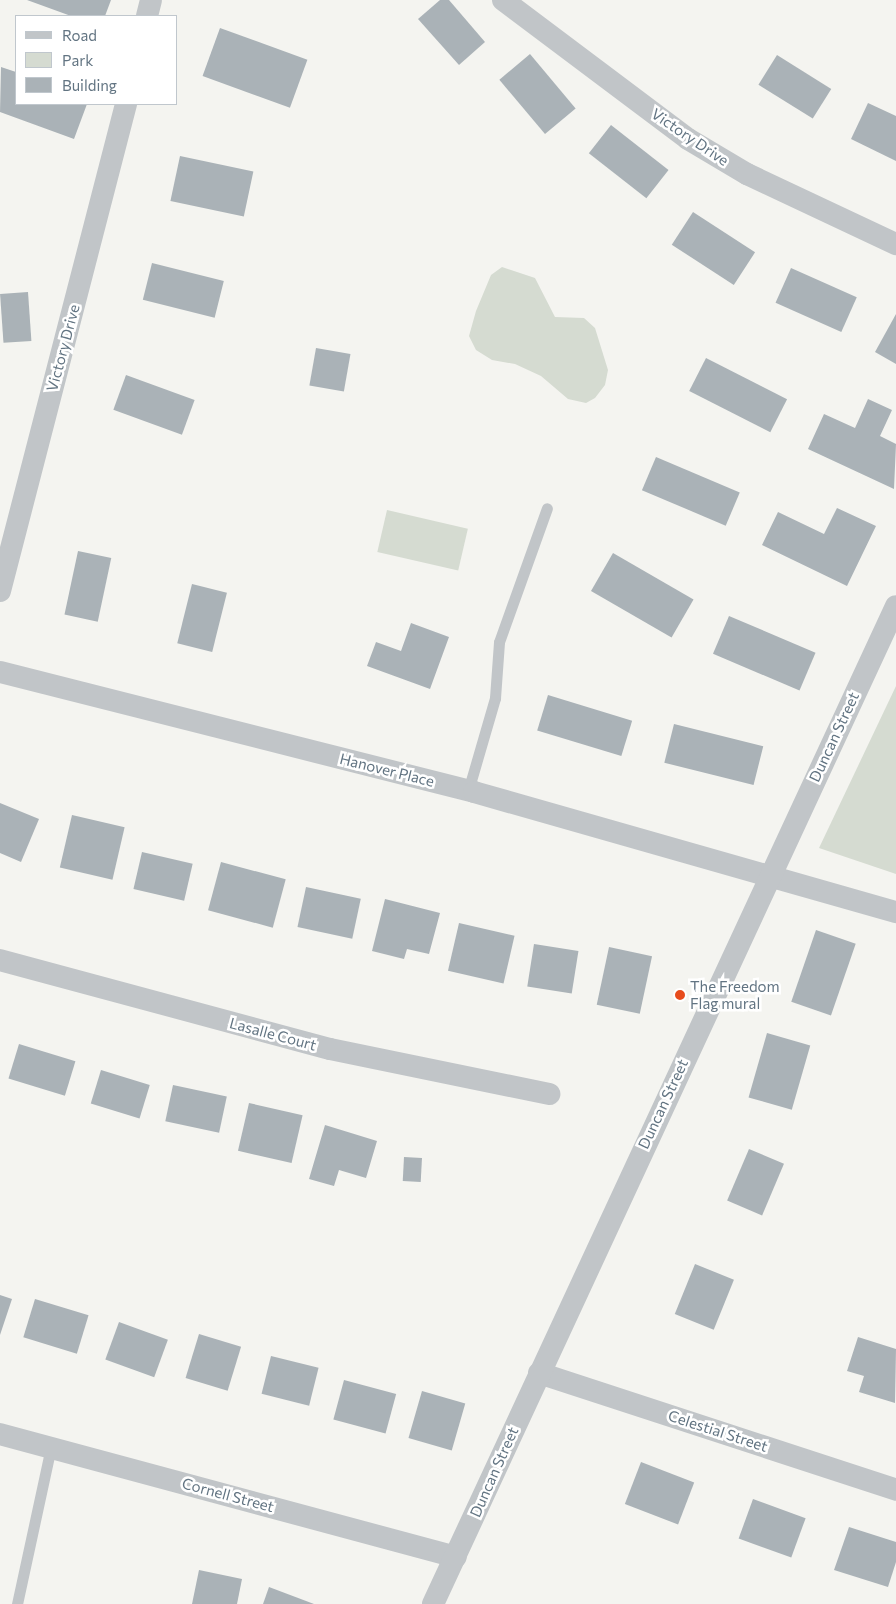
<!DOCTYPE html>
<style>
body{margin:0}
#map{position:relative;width:896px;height:1604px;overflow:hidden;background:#f4f4f0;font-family:Commissioner,sans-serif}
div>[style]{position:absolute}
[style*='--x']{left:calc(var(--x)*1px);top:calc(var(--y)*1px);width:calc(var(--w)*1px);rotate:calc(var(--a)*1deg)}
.green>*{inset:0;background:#d5dbd1;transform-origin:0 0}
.building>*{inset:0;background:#aab2b7;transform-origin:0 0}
.lane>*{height:11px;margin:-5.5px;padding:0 5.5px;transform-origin:5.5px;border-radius:5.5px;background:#c1c5c8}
.street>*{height:22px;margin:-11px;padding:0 11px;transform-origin:11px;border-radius:11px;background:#c1c5c8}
.dots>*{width:14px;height:14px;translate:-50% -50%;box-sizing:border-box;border:2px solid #fff;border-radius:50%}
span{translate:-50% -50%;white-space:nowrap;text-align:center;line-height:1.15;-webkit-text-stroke:5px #fff;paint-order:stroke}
.street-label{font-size:15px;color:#627482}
.poi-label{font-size:15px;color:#627482}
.left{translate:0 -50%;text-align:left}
.legend{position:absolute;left:15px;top:15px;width:162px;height:90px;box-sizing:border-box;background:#fff;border:1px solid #c0c7cd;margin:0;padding:6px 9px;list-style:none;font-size:15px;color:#627482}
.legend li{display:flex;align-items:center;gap:10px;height:25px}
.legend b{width:25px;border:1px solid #c0c7cd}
</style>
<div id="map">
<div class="green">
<div style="clip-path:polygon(502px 267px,535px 278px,555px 317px,584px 318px,595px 328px,608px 370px,605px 385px,595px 398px,586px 403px,568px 399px,541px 376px,515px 364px,492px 360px,476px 350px,469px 336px,476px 311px,491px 275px)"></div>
<div style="left:387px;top:510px;width:83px;height:43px;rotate:13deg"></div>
<div style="clip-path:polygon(896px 686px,896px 874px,819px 848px)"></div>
</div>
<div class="building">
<div style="clip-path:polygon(27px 0,111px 0,105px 16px,71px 16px)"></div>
<div style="clip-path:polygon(440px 0,449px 0,485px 42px,459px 65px,418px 19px)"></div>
<div style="left:220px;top:28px;width:93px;height:51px;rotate:20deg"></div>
<div style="left:530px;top:54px;width:71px;height:40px;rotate:50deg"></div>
<div style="left:777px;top:55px;width:64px;height:35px;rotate:32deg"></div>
<div style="clip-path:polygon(1px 67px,16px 72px,16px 104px,87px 104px,74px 139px,0 112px)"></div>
<div style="clip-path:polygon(868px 103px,896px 116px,896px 161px,851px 139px)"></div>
<div style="left:611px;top:125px;width:73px;height:36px;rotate:38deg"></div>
<div style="left:180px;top:156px;width:75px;height:46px;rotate:12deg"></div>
<div style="left:693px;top:212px;width:74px;height:39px;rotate:33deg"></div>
<div style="left:152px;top:263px;width:74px;height:38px;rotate:14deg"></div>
<div style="left:791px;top:268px;width:72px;height:38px;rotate:24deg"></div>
<div style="left:28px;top:292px;width:49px;height:28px;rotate:86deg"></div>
<div style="clip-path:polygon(896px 314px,896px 364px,875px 352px)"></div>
<div style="left:316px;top:348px;width:35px;height:38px;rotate:10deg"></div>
<div style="left:706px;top:358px;width:91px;height:37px;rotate:27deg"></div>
<div style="left:126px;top:375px;width:73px;height:37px;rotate:20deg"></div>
<div style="clip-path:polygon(868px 399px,892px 410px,880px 436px,896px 444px,894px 489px,808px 449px,824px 414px,855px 428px)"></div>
<div style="left:656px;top:457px;width:91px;height:36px;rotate:23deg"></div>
<div style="clip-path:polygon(837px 508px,876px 526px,847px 586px,762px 545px,778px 512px,824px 534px)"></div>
<div style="left:78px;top:551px;width:34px;height:65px;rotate:12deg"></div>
<div style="left:613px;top:553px;width:93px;height:44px;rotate:30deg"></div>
<div style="left:192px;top:584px;width:36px;height:61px;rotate:14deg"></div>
<div style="left:729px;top:616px;width:94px;height:41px;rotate:23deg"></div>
<div style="clip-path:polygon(411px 623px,449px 637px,430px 689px,367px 666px,376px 642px,401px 651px)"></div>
<div style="left:548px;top:695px;width:88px;height:37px;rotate:17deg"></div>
<div style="left:674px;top:724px;width:92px;height:40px;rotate:14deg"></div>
<div style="clip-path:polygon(0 803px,39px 819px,21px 862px,0 853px)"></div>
<div style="left:72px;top:815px;width:54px;height:54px;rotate:13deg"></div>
<div style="left:142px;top:852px;width:52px;height:38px;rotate:13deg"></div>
<div style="left:221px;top:862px;width:67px;height:50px;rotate:15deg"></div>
<div style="left:306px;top:887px;width:56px;height:41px;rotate:12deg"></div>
<div style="clip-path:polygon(385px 899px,440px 913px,429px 954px,407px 949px,404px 959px,372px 951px)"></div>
<div style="left:459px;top:923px;width:57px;height:49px;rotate:13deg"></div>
<div style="left:816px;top:930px;width:42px;height:76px;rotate:19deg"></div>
<div style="left:534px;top:944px;width:45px;height:43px;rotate:9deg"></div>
<div style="left:609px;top:947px;width:44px;height:59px;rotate:12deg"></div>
<div style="left:767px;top:1033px;width:45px;height:67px;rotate:16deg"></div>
<div style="left:19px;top:1044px;width:59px;height:36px;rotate:17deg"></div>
<div style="left:101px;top:1070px;width:51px;height:35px;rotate:17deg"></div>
<div style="left:173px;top:1085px;width:55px;height:37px;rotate:12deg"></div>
<div style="left:249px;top:1103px;width:55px;height:49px;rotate:13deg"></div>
<div style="clip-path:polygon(325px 1125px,377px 1141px,366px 1178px,339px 1170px,334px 1186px,309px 1179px)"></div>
<div style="left:749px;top:1149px;width:38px;height:56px;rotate:23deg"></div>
<div style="left:404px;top:1157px;width:18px;height:24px;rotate:3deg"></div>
<div style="left:695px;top:1264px;width:42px;height:54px;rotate:22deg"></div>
<div style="clip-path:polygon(0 1295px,12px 1299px,0 1335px)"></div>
<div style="left:35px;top:1299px;width:56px;height:40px;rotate:17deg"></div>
<div style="left:119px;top:1322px;width:52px;height:40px;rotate:20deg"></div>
<div style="left:199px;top:1334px;width:44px;height:46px;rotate:17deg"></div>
<div style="clip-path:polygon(858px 1337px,896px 1349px,895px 1403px,859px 1392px,864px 1376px,847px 1371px)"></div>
<div style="left:271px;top:1356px;width:49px;height:39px;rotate:14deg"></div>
<div style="left:344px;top:1380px;width:54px;height:41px;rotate:15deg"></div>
<div style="left:422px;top:1391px;width:45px;height:49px;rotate:16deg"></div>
<div style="left:641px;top:1462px;width:57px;height:45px;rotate:21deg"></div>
<div style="left:753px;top:1499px;width:56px;height:42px;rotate:20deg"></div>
<div style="clip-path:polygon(849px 1527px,896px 1542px,896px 1562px,888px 1587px,834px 1570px)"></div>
<div style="clip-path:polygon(199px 1570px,242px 1579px,237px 1604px,192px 1604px)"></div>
<div style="clip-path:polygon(269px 1587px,314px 1604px,263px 1604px)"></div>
</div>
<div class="lane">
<div style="--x:468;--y:791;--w:97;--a:-73.8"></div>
<div style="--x:495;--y:698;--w:56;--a:-85.9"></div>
<div style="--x:499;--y:642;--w:142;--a:-70.3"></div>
<div style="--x:17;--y:1604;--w:161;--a:-77.8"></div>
</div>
<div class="street">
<div style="--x:503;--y:0;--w:231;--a:36.9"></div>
<div style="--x:688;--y:139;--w:69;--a:30.7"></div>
<div style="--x:747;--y:174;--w:165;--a:25.2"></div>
<div style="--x:147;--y:16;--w:16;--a:-76"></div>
<div style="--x:0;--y:591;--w:503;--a:-75.49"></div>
<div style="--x:0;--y:672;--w:489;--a:14.2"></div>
<div style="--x:474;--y:792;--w:439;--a:15.9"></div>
<div style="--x:0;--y:960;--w:342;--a:15.1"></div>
<div style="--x:330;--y:1049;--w:224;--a:11.6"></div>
<div style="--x:539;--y:1373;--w:376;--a:18.1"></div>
<div style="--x:0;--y:1434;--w:472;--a:15.1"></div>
<div style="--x:433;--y:1604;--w:1100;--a:-65.11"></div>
</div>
<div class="dots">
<div style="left:680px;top:995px;background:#e74c1d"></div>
</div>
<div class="street-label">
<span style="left:690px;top:137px;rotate:34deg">Victory Drive</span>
<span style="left:63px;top:348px;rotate:-75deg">Victory Drive</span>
<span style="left:834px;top:737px;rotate:-65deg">Duncan Street</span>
<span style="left:387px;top:770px;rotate:14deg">Hanover Place</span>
<span style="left:273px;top:1034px;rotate:15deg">Lasalle Court</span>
<span style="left:663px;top:1104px;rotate:-65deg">Duncan Street</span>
<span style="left:718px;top:1431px;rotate:18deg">Celestial Street</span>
<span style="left:494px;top:1472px;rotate:-66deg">Duncan Street</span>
<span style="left:228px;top:1495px;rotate:15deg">Cornell Street</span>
</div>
<div class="poi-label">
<span class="left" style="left:690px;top:995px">The Freedom<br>Flag mural</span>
</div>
<ul class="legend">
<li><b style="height:6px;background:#c1c5c8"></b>Road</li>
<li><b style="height:14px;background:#d5dbd1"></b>Park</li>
<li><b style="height:14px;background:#aab2b7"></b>Building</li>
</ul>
</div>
